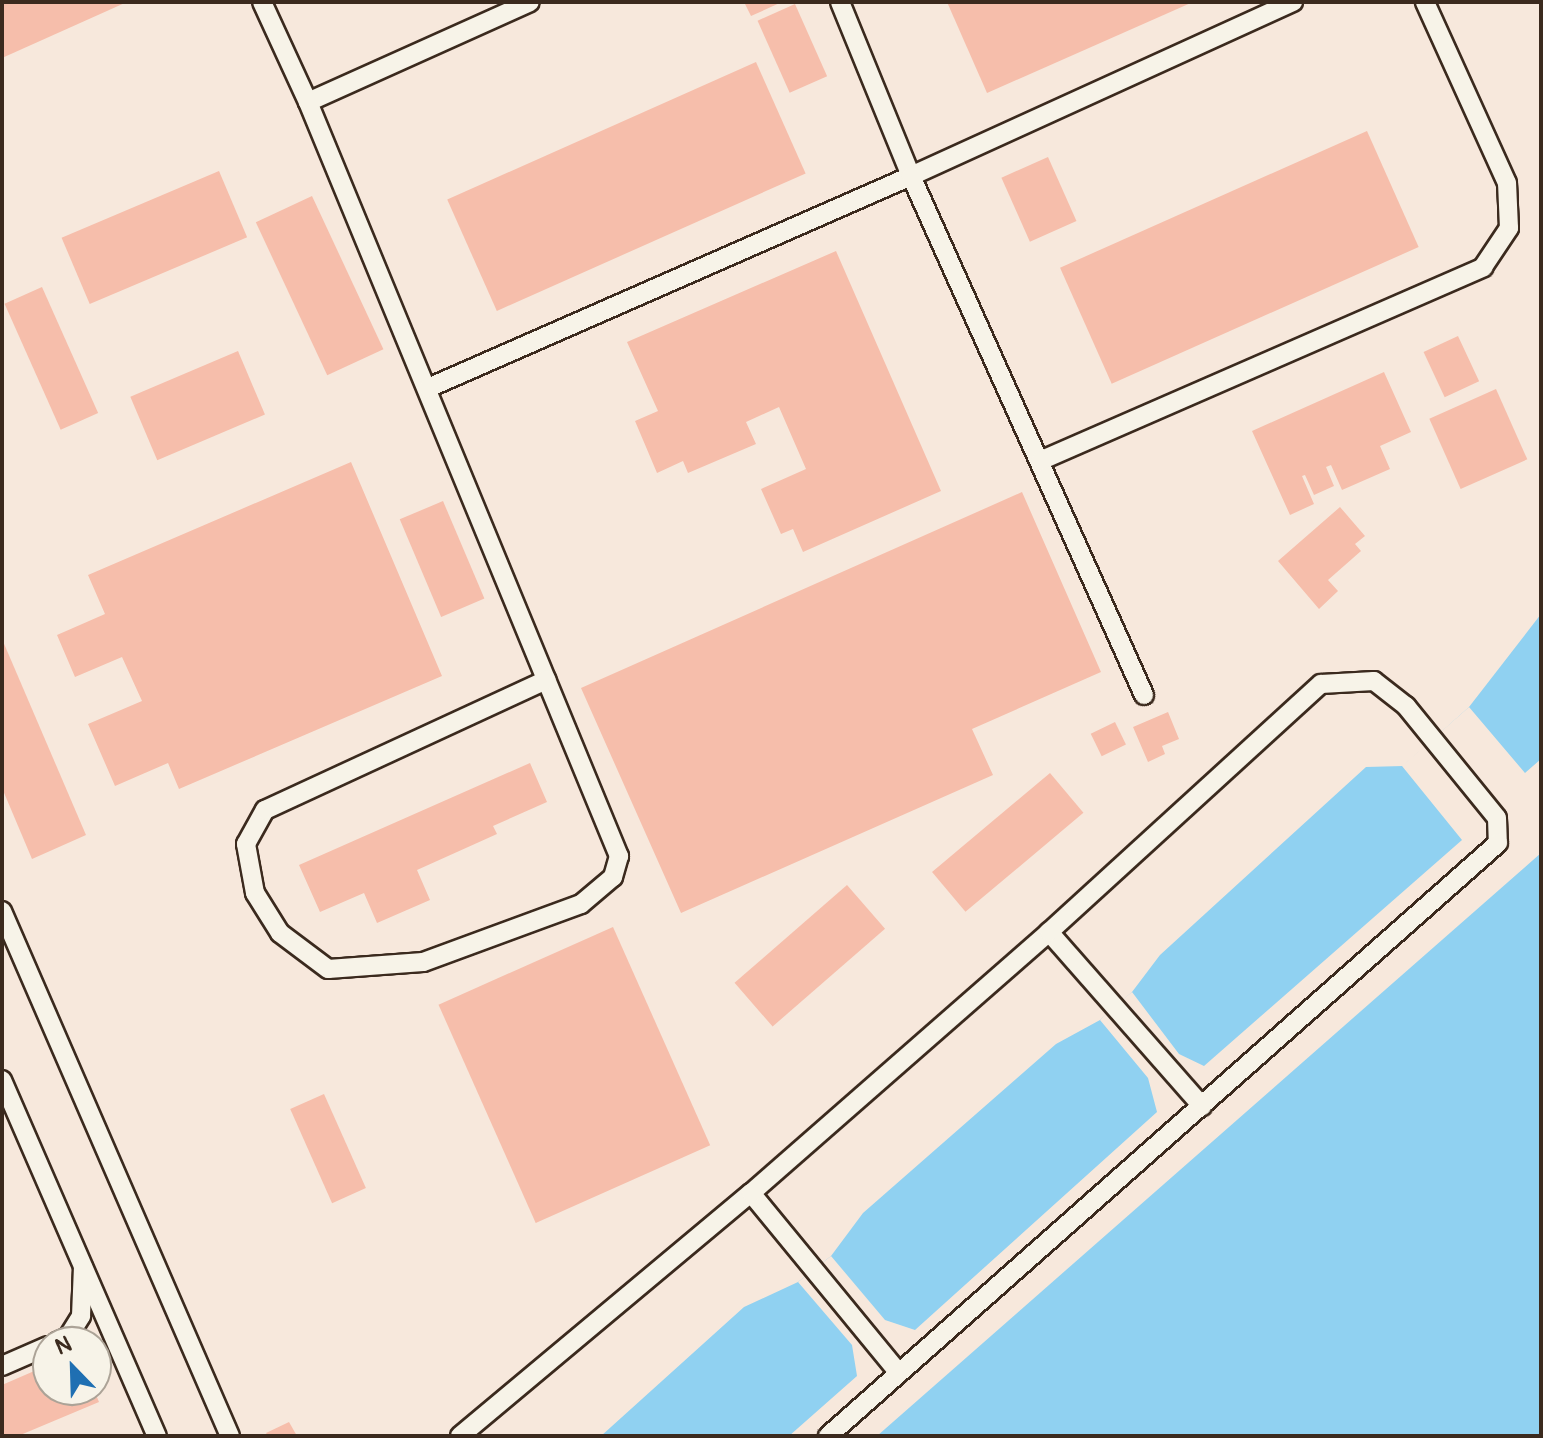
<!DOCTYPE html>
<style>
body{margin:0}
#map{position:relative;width:1543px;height:1438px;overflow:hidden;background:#f7e8dc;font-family:Pangolin,sans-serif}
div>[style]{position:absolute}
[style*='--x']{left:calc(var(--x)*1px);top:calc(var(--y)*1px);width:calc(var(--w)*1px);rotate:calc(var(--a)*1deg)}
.water>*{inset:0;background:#90d1f1}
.pier>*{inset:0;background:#f7e8dc}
.building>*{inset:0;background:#f6beab;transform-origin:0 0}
.roads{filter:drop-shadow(2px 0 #3b2a1e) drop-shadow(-2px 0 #3b2a1e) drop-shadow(0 2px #3b2a1e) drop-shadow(0 -2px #3b2a1e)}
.lane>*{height:18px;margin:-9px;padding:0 9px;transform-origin:9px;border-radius:9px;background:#f7f3e8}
span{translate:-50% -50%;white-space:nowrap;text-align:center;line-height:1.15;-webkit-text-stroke:6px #f7f3e8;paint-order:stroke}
.frame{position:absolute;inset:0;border:4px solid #3b2a1e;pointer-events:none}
.north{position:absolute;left:32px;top:1326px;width:80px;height:80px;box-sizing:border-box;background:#f7f3e8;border:2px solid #aca397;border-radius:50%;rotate:337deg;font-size:22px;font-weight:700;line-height:32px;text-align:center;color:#3b2a1e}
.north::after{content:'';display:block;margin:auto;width:28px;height:36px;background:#1f6fb2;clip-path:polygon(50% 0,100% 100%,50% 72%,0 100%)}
</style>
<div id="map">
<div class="water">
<div style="clip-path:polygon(1541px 614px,1541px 1436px,601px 1436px,744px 1307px,798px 1282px,831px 1256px,863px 1213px,1056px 1044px,1100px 1020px,1132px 992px,1160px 955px,1366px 767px,1403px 766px,1469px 707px)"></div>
</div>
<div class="pier">
<div style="clip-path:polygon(1469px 707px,1525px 773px,1541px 759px,1541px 853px,877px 1436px,789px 1436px,857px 1376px,852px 1345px,798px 1282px,831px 1256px,885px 1320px,915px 1330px,1157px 1112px,1148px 1078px,1100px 1020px,1116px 1005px,1132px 992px,1179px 1054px,1204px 1066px,1462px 840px,1402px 766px)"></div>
</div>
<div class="building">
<div style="clip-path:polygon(2px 2px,127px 2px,2px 58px)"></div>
<div style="clip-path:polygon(744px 2px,782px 2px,751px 16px)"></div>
<div style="clip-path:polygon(947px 2px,1193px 2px,987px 93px)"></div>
<div style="left:795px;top:4px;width:79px;height:41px;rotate:66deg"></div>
<div style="left:756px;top:62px;width:122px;height:338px;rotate:66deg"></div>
<div style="left:1367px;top:131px;width:127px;height:336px;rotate:66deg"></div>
<div style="left:1048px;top:157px;width:70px;height:51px;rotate:66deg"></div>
<div style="left:219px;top:171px;width:72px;height:171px;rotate:67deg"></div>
<div style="left:312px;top:196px;width:169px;height:62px;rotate:65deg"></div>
<div style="clip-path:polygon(836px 251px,941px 491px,803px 552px,793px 529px,781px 534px,761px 489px,806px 469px,779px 407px,746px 422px,756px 444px,688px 473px,683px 461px,657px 473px,635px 421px,658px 411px,627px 342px)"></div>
<div style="left:42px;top:287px;width:138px;height:41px;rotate:66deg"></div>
<div style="left:1458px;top:336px;width:50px;height:38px;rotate:65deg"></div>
<div style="left:238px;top:351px;width:69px;height:117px;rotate:67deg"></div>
<div style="clip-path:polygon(1384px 372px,1411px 432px,1380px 446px,1390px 469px,1342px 490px,1331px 465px,1326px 467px,1334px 486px,1314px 495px,1305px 475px,1302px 476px,1314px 504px,1290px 515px,1252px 431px)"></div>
<div style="left:1496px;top:389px;width:77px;height:73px;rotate:66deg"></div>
<div style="clip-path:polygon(351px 462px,442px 676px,179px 789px,168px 763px,115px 786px,88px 724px,142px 701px,122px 657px,75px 677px,57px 635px,105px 614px,88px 575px)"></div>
<div style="clip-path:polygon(1022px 492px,1101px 672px,972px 729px,993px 775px,681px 913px,581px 688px)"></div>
<div style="left:443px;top:501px;width:106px;height:47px;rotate:67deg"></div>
<div style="clip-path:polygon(1340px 507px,1365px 536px,1355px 544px,1361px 551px,1328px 580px,1338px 591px,1319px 609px,1278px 561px)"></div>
<div style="clip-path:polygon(2px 639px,86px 835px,32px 859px,2px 788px)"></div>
<div style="clip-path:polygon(1168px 712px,1179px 739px,1162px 746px,1165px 754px,1148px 762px,1133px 727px)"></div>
<div style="left:1115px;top:722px;width:25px;height:27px;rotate:64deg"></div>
<div style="clip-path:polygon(530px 763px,547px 802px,493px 826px,497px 834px,417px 870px,430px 900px,377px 923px,364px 893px,320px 912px,299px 865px)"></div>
<div style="left:1050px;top:773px;width:52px;height:154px;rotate:50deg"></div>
<div style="left:847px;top:885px;width:58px;height:149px;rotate:49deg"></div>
<div style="left:613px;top:927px;width:239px;height:191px;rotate:66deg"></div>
<div style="left:324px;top:1094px;width:103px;height:37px;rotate:66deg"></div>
<div style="clip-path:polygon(48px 1365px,48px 1390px,94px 1390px,99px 1402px,18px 1436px,2px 1436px,2px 1385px)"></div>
<div style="clip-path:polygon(289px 1422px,297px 1436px,268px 1436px,266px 1433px)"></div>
</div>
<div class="roads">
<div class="lane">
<div style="--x:262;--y:2;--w:110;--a:65.3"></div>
<div style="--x:308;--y:102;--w:243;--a:-24.2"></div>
<div style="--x:840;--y:2;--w:188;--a:67.8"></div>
<div style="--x:911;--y:176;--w:420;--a:-24.5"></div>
<div style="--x:308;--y:102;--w:816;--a:67.59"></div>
<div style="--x:619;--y:856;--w:22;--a:106"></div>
<div style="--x:613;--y:877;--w:42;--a:139.8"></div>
<div style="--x:581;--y:904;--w:168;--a:159.8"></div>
<div style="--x:423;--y:962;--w:95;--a:175.8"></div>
<div style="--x:328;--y:969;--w:60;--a:-143.1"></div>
<div style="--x:280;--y:933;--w:47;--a:-122"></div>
<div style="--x:255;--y:893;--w:50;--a:-100.4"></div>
<div style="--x:246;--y:844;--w:39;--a:-61"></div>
<div style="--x:265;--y:810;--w:310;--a:-24.8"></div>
<div style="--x:428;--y:388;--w:527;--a:-23.7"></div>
<div style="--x:911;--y:176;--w:569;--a:65.82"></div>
<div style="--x:1040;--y:461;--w:484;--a:-23.6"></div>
<div style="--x:1483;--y:267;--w:47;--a:-56.3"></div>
<div style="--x:1509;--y:228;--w:45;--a:-92.5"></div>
<div style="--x:1507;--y:183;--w:199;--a:-114.4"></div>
<div style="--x:2;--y:911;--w:572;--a:66.53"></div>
<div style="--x:1049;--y:932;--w:232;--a:48.7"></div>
<div style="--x:2;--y:1080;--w:388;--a:66.5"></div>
<div style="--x:751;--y:1193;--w:233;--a:50.6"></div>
<div style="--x:57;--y:1342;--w:12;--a:-24"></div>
<div style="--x:68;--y:1337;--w:25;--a:-58"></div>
<div style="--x:81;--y:1316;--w:49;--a:-87.7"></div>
<div style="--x:2;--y:1366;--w:50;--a:-23.5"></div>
<div style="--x:460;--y:1436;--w:379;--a:-39.9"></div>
<div style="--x:751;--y:1193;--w:396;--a:-41.2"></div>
<div style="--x:1049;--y:932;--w:368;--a:-42.4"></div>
<div style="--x:1321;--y:684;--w:53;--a:-3.2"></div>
<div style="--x:1374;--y:681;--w:41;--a:38"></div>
<div style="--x:1406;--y:706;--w:144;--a:50.9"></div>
<div style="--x:1497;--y:818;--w:25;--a:88"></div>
<div style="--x:1498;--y:843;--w:895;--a:138.49"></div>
</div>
</div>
<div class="frame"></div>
<div class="north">N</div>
</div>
